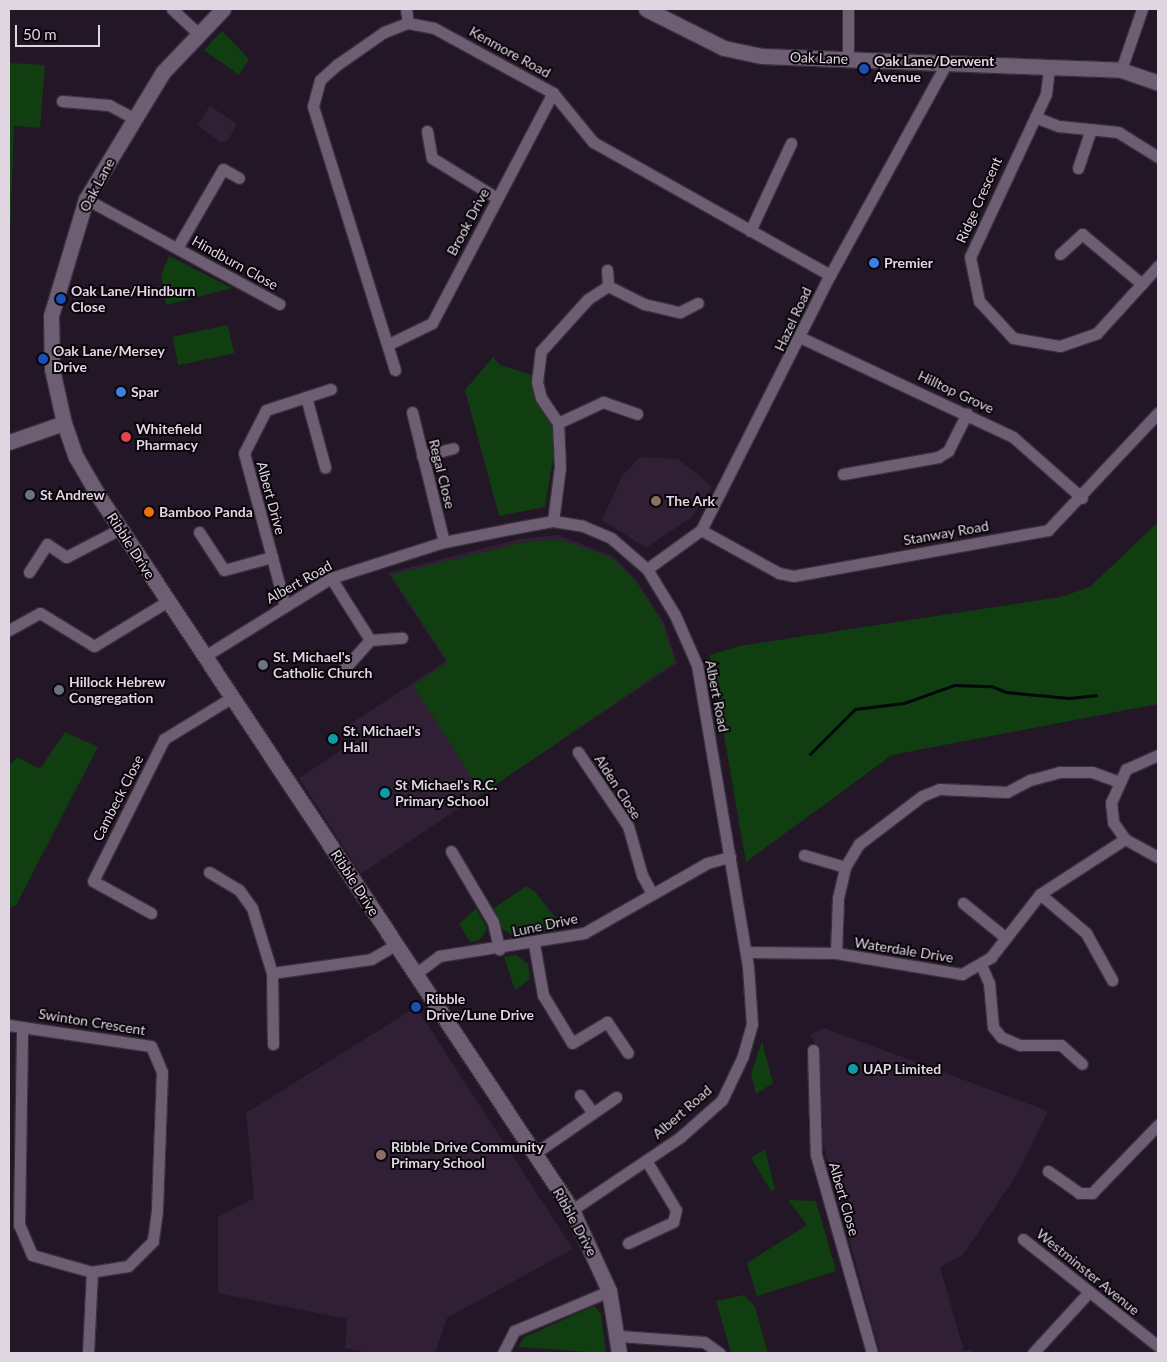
<!DOCTYPE html>
<style>
body{margin:0}
#map{position:relative;width:1167px;height:1362px;overflow:hidden;background:#231627;font-family:Lato,sans-serif}
div>[style]{position:absolute}
[style*='--x']{left:calc(var(--x)*1px);top:calc(var(--y)*1px);width:calc(var(--w)*1px);rotate:calc(var(--a)*1deg)}
.built>*{inset:0;background:#301f35}
.green>*{inset:0;background:#103e11;transform-origin:0 0}
.stream>*{height:3px;margin:-1.5px;padding:0 1.5px;transform-origin:1.5px;border-radius:1.5px;background:#010a0b}
.roads{filter:drop-shadow(1px 0 #3a313d) drop-shadow(-1px 0 #3a313d) drop-shadow(0 1px #3a313d) drop-shadow(0 -1px #3a313d)}
.street>*{height:11px;margin:-5.5px;padding:0 5.5px;transform-origin:5.5px;border-radius:5.5px;background:#6e5e73}
.secondary>*{height:15px;margin:-7.5px;padding:0 7.5px;transform-origin:7.5px;border-radius:7.5px;background:#6e5e73}
.dots>*{width:14px;height:14px;translate:-50% -50%;box-sizing:border-box;border:2px solid #09050b;border-radius:50%}
span{translate:-50% -50%;white-space:nowrap;text-align:center;line-height:1.15;-webkit-text-stroke:4px #09050b;paint-order:stroke}
.street-label{font-size:14px;color:#dfd6e1}
.poi-label{font-size:14px;color:#dfd6e1;font-weight:700}
.left{translate:0 -50%;text-align:left}
.frame{position:absolute;inset:0;border:10px solid #dfd6e1;pointer-events:none}
.scale{position:absolute;left:15px;top:25px;width:85px;height:22px;box-sizing:border-box;border:2px solid #dfd6e1;border-top:0;padding-left:6px;font-size:15px;line-height:18px;white-space:nowrap;color:#dfd6e1;-webkit-text-stroke:4px #09050b;paint-order:stroke}
</style>
<div id="map">
<div class="built">
<div style="clip-path:polygon(210px 106px,237px 124px,228px 140px,221px 143px,197px 125px)"></div>
<div style="clip-path:polygon(640px 457px,678px 459px,712px 486px,692px 517px,646px 548px,602px 520px,622px 476px)"></div>
<div style="clip-path:polygon(557px 535px,613px 556px,637px 581px,664px 623px,677px 663px,361px 874px,299px 778px,360px 738px,352px 723px,446px 661px,388px 573px,520px 539px)"></div>
<div style="clip-path:polygon(416px 1007px,573px 1249px,447px 1318px,435px 1353px,369px 1353px,345px 1348px,347px 1319px,218px 1293px,218px 1217px,254px 1198px,246px 1113px)"></div>
<div style="clip-path:polygon(824px 1028px,1048px 1111px,1018px 1173px,963px 1255px,940px 1267px,964px 1351px,972px 1349px,973px 1353px,880px 1353px,815px 1114px,819px 1057px,811px 1034px)"></div>
</div>
<div class="green">
<div style="clip-path:polygon(222px 31px,249px 59px,239px 75px,204px 50px)"></div>
<div style="clip-path:polygon(9px 63px,45px 65px,40px 128px,14px 126px,9px 264px)"></div>
<div style="clip-path:polygon(169px 256px,232px 288px,166px 305px,161px 275px)"></div>
<div style="left:228px;top:325px;width:29px;height:57px;rotate:78deg"></div>
<div style="clip-path:polygon(493px 357px,500px 365px,532px 375px,539px 404px,552px 425px,555px 445px,545px 507px,499px 516px,465px 390px)"></div>
<div style="clip-path:polygon(1158px 522px,1158px 704px,892px 755px,746px 862px,710px 655px,739px 646px,1061px 597px,1090px 587px)"></div>
<div style="clip-path:polygon(560px 540px,612px 558px,637px 583px,662px 623px,675px 662px,482px 794px,413px 685px,448px 662px,391px 575px,525px 542px)"></div>
<div style="clip-path:polygon(65px 732px,98px 747px,16px 905px,9px 908px,9px 766px,17px 757px,40px 769px)"></div>
<div style="clip-path:polygon(526px 886px,534px 891px,564px 928px,516px 937px,502px 929px,491px 910px)"></div>
<div style="clip-path:polygon(476px 908px,487px 928px,480px 940px,470px 942px,459px 924px)"></div>
<div style="clip-path:polygon(516px 955px,528px 964px,530px 979px,515px 990px,504px 957px)"></div>
<div style="clip-path:polygon(762px 1041px,773px 1083px,756px 1094px,751px 1074px)"></div>
<div style="clip-path:polygon(765px 1149px,775px 1189px,771px 1191px,751px 1158px)"></div>
<div style="clip-path:polygon(788px 1200px,816px 1201px,836px 1271px,757px 1296px,747px 1263px,807px 1225px)"></div>
<div style="clip-path:polygon(744px 1295px,755px 1307px,768px 1353px,731px 1353px,716px 1301px)"></div>
<div style="clip-path:polygon(594px 1306px,601px 1314px,606px 1353px,518px 1347px,525px 1337px)"></div>
</div>
<div class="stream">
<div style="--x:810;--y:754;--w:64;--a:-45"></div>
<div style="--x:855;--y:709;--w:49;--a:-7"></div>
<div style="--x:904;--y:703;--w:53;--a:-19.8"></div>
<div style="--x:954;--y:685;--w:37;--a:2"></div>
<div style="--x:991;--y:686;--w:16;--a:22"></div>
<div style="--x:1006;--y:692;--w:63;--a:5.4"></div>
<div style="--x:1069;--y:698;--w:27;--a:-6"></div>
</div>
<div class="roads">
<div class="street">
<div style="--x:172;--y:9;--w:34;--a:43"></div>
<div style="--x:406;--y:9;--w:14;--a:82"></div>
<div style="--x:848;--y:9;--w:50;--a:90"></div>
<div style="--x:1049;--y:69;--w:25;--a:97"></div>
<div style="--x:1046;--y:94;--w:180;--a:115"></div>
<div style="--x:970;--y:257;--w:45;--a:78.4"></div>
<div style="--x:979;--y:301;--w:50;--a:47.4"></div>
<div style="--x:1013;--y:338;--w:48;--a:9.7"></div>
<div style="--x:1060;--y:346;--w:39;--a:-19"></div>
<div style="--x:1097;--y:333;--w:91;--a:-47.7"></div>
<div style="--x:1121;--y:70;--w:65;--a:-71"></div>
<div style="--x:62;--y:101;--w:47;--a:4.9"></div>
<div style="--x:109;--y:105;--w:30;--a:28"></div>
<div style="--x:1035;--y:117;--w:26;--a:21"></div>
<div style="--x:1059;--y:126;--w:59;--a:5.8"></div>
<div style="--x:1118;--y:132;--w:47;--a:32"></div>
<div style="--x:427;--y:131;--w:27;--a:80"></div>
<div style="--x:432;--y:158;--w:76;--a:31.6"></div>
<div style="--x:1078;--y:168;--w:41;--a:-71.6"></div>
<div style="--x:86;--y:199;--w:220;--a:28.5"></div>
<div style="--x:750;--y:231;--w:97;--a:-65"></div>
<div style="--x:177;--y:248;--w:91;--a:-59.8"></div>
<div style="--x:223;--y:169;--w:18;--a:29"></div>
<div style="--x:1060;--y:254;--w:30;--a:-42"></div>
<div style="--x:1082;--y:234;--w:78;--a:39.8"></div>
<div style="--x:607;--y:270;--w:16;--a:86"></div>
<div style="--x:802;--y:338;--w:233;--a:25.1"></div>
<div style="--x:1013;--y:437;--w:92;--a:41.5"></div>
<div style="--x:389;--y:344;--w:48;--a:-26"></div>
<div style="--x:432;--y:323;--w:260;--a:-62.3"></div>
<div style="--x:395;--y:370;--w:276;--a:-107.3"></div>
<div style="--x:313;--y:106;--w:27;--a:-75"></div>
<div style="--x:320;--y:80;--w:24;--a:-42"></div>
<div style="--x:338;--y:64;--w:56;--a:-34.8"></div>
<div style="--x:384;--y:32;--w:26;--a:-21"></div>
<div style="--x:408;--y:23;--w:26;--a:11"></div>
<div style="--x:434;--y:28;--w:136;--a:28.6"></div>
<div style="--x:553;--y:93;--w:63;--a:50.8"></div>
<div style="--x:593;--y:142;--w:272;--a:29.3"></div>
<div style="--x:306;--y:397;--w:73;--a:74.8"></div>
<div style="--x:412;--y:412;--w:134;--a:76.2"></div>
<div style="--x:558;--y:423;--w:50;--a:-25"></div>
<div style="--x:603;--y:402;--w:36;--a:19"></div>
<div style="--x:422;--y:456;--w:32;--a:-14"></div>
<div style="--x:843;--y:474;--w:97;--a:-10.1"></div>
<div style="--x:938;--y:457;--w:12;--a:-31"></div>
<div style="--x:948;--y:451;--w:42;--a:-63.4"></div>
<div style="--x:553;--y:521;--w:54;--a:-82.6"></div>
<div style="--x:560;--y:467;--w:44;--a:-92.6"></div>
<div style="--x:558;--y:423;--w:30;--a:-124"></div>
<div style="--x:541;--y:398;--w:16;--a:-104"></div>
<div style="--x:537;--y:382;--w:31;--a:-83"></div>
<div style="--x:541;--y:351;--w:70;--a:-47.9"></div>
<div style="--x:588;--y:299;--w:24;--a:-33"></div>
<div style="--x:608;--y:286;--w:40;--a:26.6"></div>
<div style="--x:644;--y:304;--w:37;--a:13"></div>
<div style="--x:680;--y:312;--w:20;--a:-27"></div>
<div style="--x:701;--y:530;--w:89;--a:28.9"></div>
<div style="--x:779;--y:573;--w:14;--a:12"></div>
<div style="--x:793;--y:576;--w:259;--a:-10.2"></div>
<div style="--x:1048;--y:530;--w:161;--a:-46.8"></div>
<div style="--x:199;--y:532;--w:45;--a:56.7"></div>
<div style="--x:224;--y:570;--w:50;--a:-15.2"></div>
<div style="--x:647;--y:569;--w:67;--a:-35.8"></div>
<div style="--x:701;--y:530;--w:286;--a:-63.2"></div>
<div style="--x:830;--y:275;--w:241;--a:-61.2"></div>
<div style="--x:29;--y:572;--w:33;--a:-57"></div>
<div style="--x:47;--y:544;--w:23;--a:34"></div>
<div style="--x:66;--y:557;--w:61;--a:-27.4"></div>
<div style="--x:331;--y:578;--w:73;--a:57.8"></div>
<div style="--x:285;--y:606;--w:158;--a:-105"></div>
<div style="--x:244;--y:453;--w:48;--a:-62.9"></div>
<div style="--x:266;--y:410;--w:68;--a:-17.9"></div>
<div style="--x:9;--y:630;--w:35;--a:-29"></div>
<div style="--x:40;--y:613;--w:63;--a:31.4"></div>
<div style="--x:94;--y:646;--w:87;--a:-31.3"></div>
<div style="--x:205;--y:656;--w:148;--a:-31.8"></div>
<div style="--x:331;--y:578;--w:119;--a:-17.7"></div>
<div style="--x:444;--y:542;--w:66;--a:-11.3"></div>
<div style="--x:509;--y:529;--w:45;--a:-10.3"></div>
<div style="--x:553;--y:521;--w:30;--a:9"></div>
<div style="--x:583;--y:526;--w:30;--a:23"></div>
<div style="--x:611;--y:538;--w:48;--a:40.7"></div>
<div style="--x:647;--y:569;--w:54;--a:58.7"></div>
<div style="--x:675;--y:615;--w:55;--a:66.3"></div>
<div style="--x:697;--y:665;--w:306;--a:80.4"></div>
<div style="--x:748;--y:967;--w:57;--a:86"></div>
<div style="--x:752;--y:1024;--w:33;--a:106"></div>
<div style="--x:743;--y:1056;--w:49;--a:115.5"></div>
<div style="--x:722;--y:1100;--w:57;--a:138.5"></div>
<div style="--x:679;--y:1138;--w:129;--a:146.1"></div>
<div style="--x:344;--y:669;--w:39;--a:-48"></div>
<div style="--x:370;--y:640;--w:32;--a:-4"></div>
<div style="--x:578;--y:752;--w:89;--a:56"></div>
<div style="--x:628;--y:826;--w:51;--a:74.1"></div>
<div style="--x:642;--y:875;--w:21;--a:62"></div>
<div style="--x:1158;--y:755;--w:35;--a:156"></div>
<div style="--x:1126;--y:769;--w:36;--a:114"></div>
<div style="--x:1111;--y:802;--w:20;--a:84"></div>
<div style="--x:1113;--y:822;--w:21;--a:55"></div>
<div style="--x:1125;--y:839;--w:38;--a:29"></div>
<div style="--x:451;--y:851;--w:82;--a:59.4"></div>
<div style="--x:493;--y:922;--w:28;--a:77"></div>
<div style="--x:804;--y:855;--w:43;--a:16.3"></div>
<div style="--x:209;--y:872;--w:35;--a:31"></div>
<div style="--x:239;--y:890;--w:22;--a:54"></div>
<div style="--x:252;--y:908;--w:68;--a:72.9"></div>
<div style="--x:272;--y:973;--w:71;--a:89.2"></div>
<div style="--x:1040;--y:894;--w:60;--a:40.3"></div>
<div style="--x:1086;--y:933;--w:54;--a:61"></div>
<div style="--x:963;--y:903;--w:55;--a:39.1"></div>
<div style="--x:151;--y:913;--w:66;--a:-151.1"></div>
<div style="--x:93;--y:881;--w:159;--a:-63.4"></div>
<div style="--x:164;--y:739;--w:79;--a:-31.5"></div>
<div style="--x:534;--y:944;--w:52;--a:80"></div>
<div style="--x:543;--y:995;--w:56;--a:58.9"></div>
<div style="--x:572;--y:1043;--w:41;--a:-31"></div>
<div style="--x:607;--y:1022;--w:37;--a:56"></div>
<div style="--x:746;--y:952;--w:90;--a:0.6"></div>
<div style="--x:836;--y:953;--w:128;--a:9.5"></div>
<div style="--x:962;--y:974;--w:34;--a:-30"></div>
<div style="--x:991;--y:957;--w:80;--a:-52.1"></div>
<div style="--x:1040;--y:894;--w:101;--a:-32.9"></div>
<div style="--x:836;--y:953;--w:55;--a:-87.9"></div>
<div style="--x:838;--y:898;--w:32;--a:-77"></div>
<div style="--x:845;--y:867;--w:27;--a:-59"></div>
<div style="--x:859;--y:844;--w:79;--a:-37.3"></div>
<div style="--x:922;--y:796;--w:18;--a:-22"></div>
<div style="--x:939;--y:789;--w:68;--a:2.5"></div>
<div style="--x:1007;--y:792;--w:26;--a:-28"></div>
<div style="--x:1030;--y:780;--w:30;--a:-15"></div>
<div style="--x:1059;--y:772;--w:33;--a:0"></div>
<div style="--x:1092;--y:772;--w:27;--a:20"></div>
<div style="--x:981;--y:965;--w:20;--a:66"></div>
<div style="--x:989;--y:983;--w:44;--a:84.8"></div>
<div style="--x:993;--y:1027;--w:13;--a:51"></div>
<div style="--x:1001;--y:1037;--w:21;--a:23"></div>
<div style="--x:1020;--y:1045;--w:41;--a:0"></div>
<div style="--x:1061;--y:1045;--w:28;--a:42"></div>
<div style="--x:272;--y:973;--w:100;--a:-8"></div>
<div style="--x:371;--y:959;--w:28;--a:-30"></div>
<div style="--x:414;--y:975;--w:31;--a:-37"></div>
<div style="--x:439;--y:956;--w:147;--a:-9"></div>
<div style="--x:584;--y:933;--w:142;--a:-29.6"></div>
<div style="--x:707;--y:863;--w:24;--a:-15"></div>
<div style="--x:9;--y:1025;--w:13;--a:9"></div>
<div style="--x:22;--y:1027;--w:130;--a:8.4"></div>
<div style="--x:151;--y:1046;--w:28;--a:67"></div>
<div style="--x:162;--y:1072;--w:139;--a:92.1"></div>
<div style="--x:157;--y:1211;--w:30;--a:98"></div>
<div style="--x:153;--y:1241;--w:35;--a:135"></div>
<div style="--x:128;--y:1266;--w:36;--a:171"></div>
<div style="--x:92;--y:1272;--w:62;--a:-164.2"></div>
<div style="--x:32;--y:1255;--w:33;--a:-113"></div>
<div style="--x:19;--y:1225;--w:198;--a:-89.1"></div>
<div style="--x:813;--y:1050;--w:105;--a:88.4"></div>
<div style="--x:816;--y:1155;--w:206;--a:74.2"></div>
<div style="--x:580;--y:1095;--w:22;--a:54"></div>
<div style="--x:534;--y:1154;--w:100;--a:-34.8"></div>
<div style="--x:1048;--y:1171;--w:38;--a:35"></div>
<div style="--x:1079;--y:1193;--w:13;--a:0"></div>
<div style="--x:1092;--y:1193;--w:95;--a:-45.9"></div>
<div style="--x:1023;--y:1239;--w:172;--a:38.4"></div>
<div style="--x:628;--y:1243;--w:50;--a:-25"></div>
<div style="--x:673;--y:1222;--w:12;--a:-76"></div>
<div style="--x:676;--y:1210;--w:58;--a:-121"></div>
<div style="--x:619;--y:1336;--w:85;--a:4"></div>
<div style="--x:704;--y:1342;--w:19;--a:35"></div>
<div style="--x:88;--y:1353;--w:81;--a:-87.2"></div>
<div style="--x:503;--y:1353;--w:25;--a:-63"></div>
<div style="--x:514;--y:1331;--w:103;--a:-22.8"></div>
<div style="--x:1033;--y:1353;--w:80;--a:-47.5"></div>
</div>
<div class="secondary">
<div style="--x:223;--y:9;--w:87;--a:133.6"></div>
<div style="--x:163;--y:72;--w:149;--a:121.2"></div>
<div style="--x:86;--y:199;--w:122;--a:106.7"></div>
<div style="--x:51;--y:316;--w:53;--a:88.9"></div>
<div style="--x:52;--y:369;--w:55;--a:77.5"></div>
<div style="--x:64;--y:423;--w:36;--a:71"></div>
<div style="--x:76;--y:457;--w:44;--a:59.9"></div>
<div style="--x:98;--y:495;--w:858;--a:56.46"></div>
<div style="--x:572;--y:1210;--w:89;--a:65.4"></div>
<div style="--x:609;--y:1291;--w:63;--a:80.8"></div>
<div style="--x:646;--y:9;--w:87;--a:26.6"></div>
<div style="--x:724;--y:48;--w:39;--a:12"></div>
<div style="--x:762;--y:56;--w:359;--a:2.2"></div>
<div style="--x:1121;--y:70;--w:39;--a:19"></div>
<div style="--x:9;--y:442;--w:58;--a:-19.1"></div>
</div>
</div>
<div class="dots">
<div style="left:864px;top:69px;background:#1a4fb4"></div>
<div style="left:874px;top:263px;background:#3f7fe0"></div>
<div style="left:61px;top:299px;background:#1a4fb4"></div>
<div style="left:43px;top:359px;background:#1a4fb4"></div>
<div style="left:121px;top:392px;background:#3f7fe0"></div>
<div style="left:126px;top:437px;background:#e0444e"></div>
<div style="left:30px;top:495px;background:#6b7280"></div>
<div style="left:656px;top:501px;background:#8d6e63"></div>
<div style="left:149px;top:512px;background:#e8710a"></div>
<div style="left:263px;top:665px;background:#6b7280"></div>
<div style="left:59px;top:690px;background:#6b7280"></div>
<div style="left:333px;top:739px;background:#0f9aa8"></div>
<div style="left:385px;top:793px;background:#0f9aa8"></div>
<div style="left:416px;top:1007px;background:#1a4fb4"></div>
<div style="left:853px;top:1069px;background:#0f9aa8"></div>
<div style="left:381px;top:1155px;background:#8d6e63"></div>
</div>
<div class="street-label">
<span style="left:510px;top:52px;rotate:29deg">Kenmore Road</span>
<span style="left:819px;top:58px;rotate:2deg">Oak Lane</span>
<span style="left:97px;top:185px;rotate:-62deg">Oak Lane</span>
<span style="left:979px;top:200px;rotate:-66deg">Ridge Crescent</span>
<span style="left:468px;top:222px;rotate:-62deg">Brook Drive</span>
<span style="left:235px;top:263px;rotate:29deg">Hindburn Close</span>
<span style="left:793px;top:319px;rotate:-65deg">Hazel Road</span>
<span style="left:956px;top:392px;rotate:25deg">Hilltop Grove</span>
<span style="left:442px;top:474px;rotate:76deg">Regal Close</span>
<span style="left:271px;top:498px;rotate:75deg">Albert Drive</span>
<span style="left:946px;top:533px;rotate:-10deg">Stanway Road</span>
<span style="left:131px;top:546px;rotate:57deg">Ribble Drive</span>
<span style="left:299px;top:582px;rotate:-29deg">Albert Road</span>
<span style="left:717px;top:696px;rotate:79deg">Albert Road</span>
<span style="left:618px;top:787px;rotate:57deg">Alden Close</span>
<span style="left:118px;top:798px;rotate:-63deg">Cambeck Close</span>
<span style="left:355px;top:883px;rotate:57deg">Ribble Drive</span>
<span style="left:545px;top:925px;rotate:-12deg">Lune Drive</span>
<span style="left:904px;top:950px;rotate:9deg">Waterdale Drive</span>
<span style="left:92px;top:1022px;rotate:9deg">Swinton Crescent</span>
<span style="left:682px;top:1112px;rotate:-41deg">Albert Road</span>
<span style="left:844px;top:1199px;rotate:74deg">Albert Close</span>
<span style="left:575px;top:1222px;rotate:61deg">Ribble Drive</span>
<span style="left:1088px;top:1272px;rotate:39deg">Westminster Avenue</span>
</div>
<div class="poi-label">
<span class="left" style="left:874px;top:69px">Oak Lane/Derwent<br>Avenue</span>
<span class="left" style="left:884px;top:263px">Premier</span>
<span class="left" style="left:71px;top:299px">Oak Lane/Hindburn<br>Close</span>
<span class="left" style="left:53px;top:359px">Oak Lane/Mersey<br>Drive</span>
<span class="left" style="left:131px;top:392px">Spar</span>
<span class="left" style="left:136px;top:437px">Whitefield<br>Pharmacy</span>
<span class="left" style="left:40px;top:495px">St Andrew</span>
<span class="left" style="left:666px;top:501px">The Ark</span>
<span class="left" style="left:159px;top:512px">Bamboo Panda</span>
<span class="left" style="left:273px;top:665px">St. Michael's<br>Catholic Church</span>
<span class="left" style="left:69px;top:690px">Hillock Hebrew<br>Congregation</span>
<span class="left" style="left:343px;top:739px">St. Michael's<br>Hall</span>
<span class="left" style="left:395px;top:793px">St Michael's R.C.<br>Primary School</span>
<span class="left" style="left:426px;top:1007px">Ribble<br>Drive/Lune Drive</span>
<span class="left" style="left:863px;top:1069px">UAP Limited</span>
<span class="left" style="left:391px;top:1155px">Ribble Drive Community<br>Primary School</span>
</div>
<div class="frame"></div>
<div class="scale">50 m</div>
</div>
